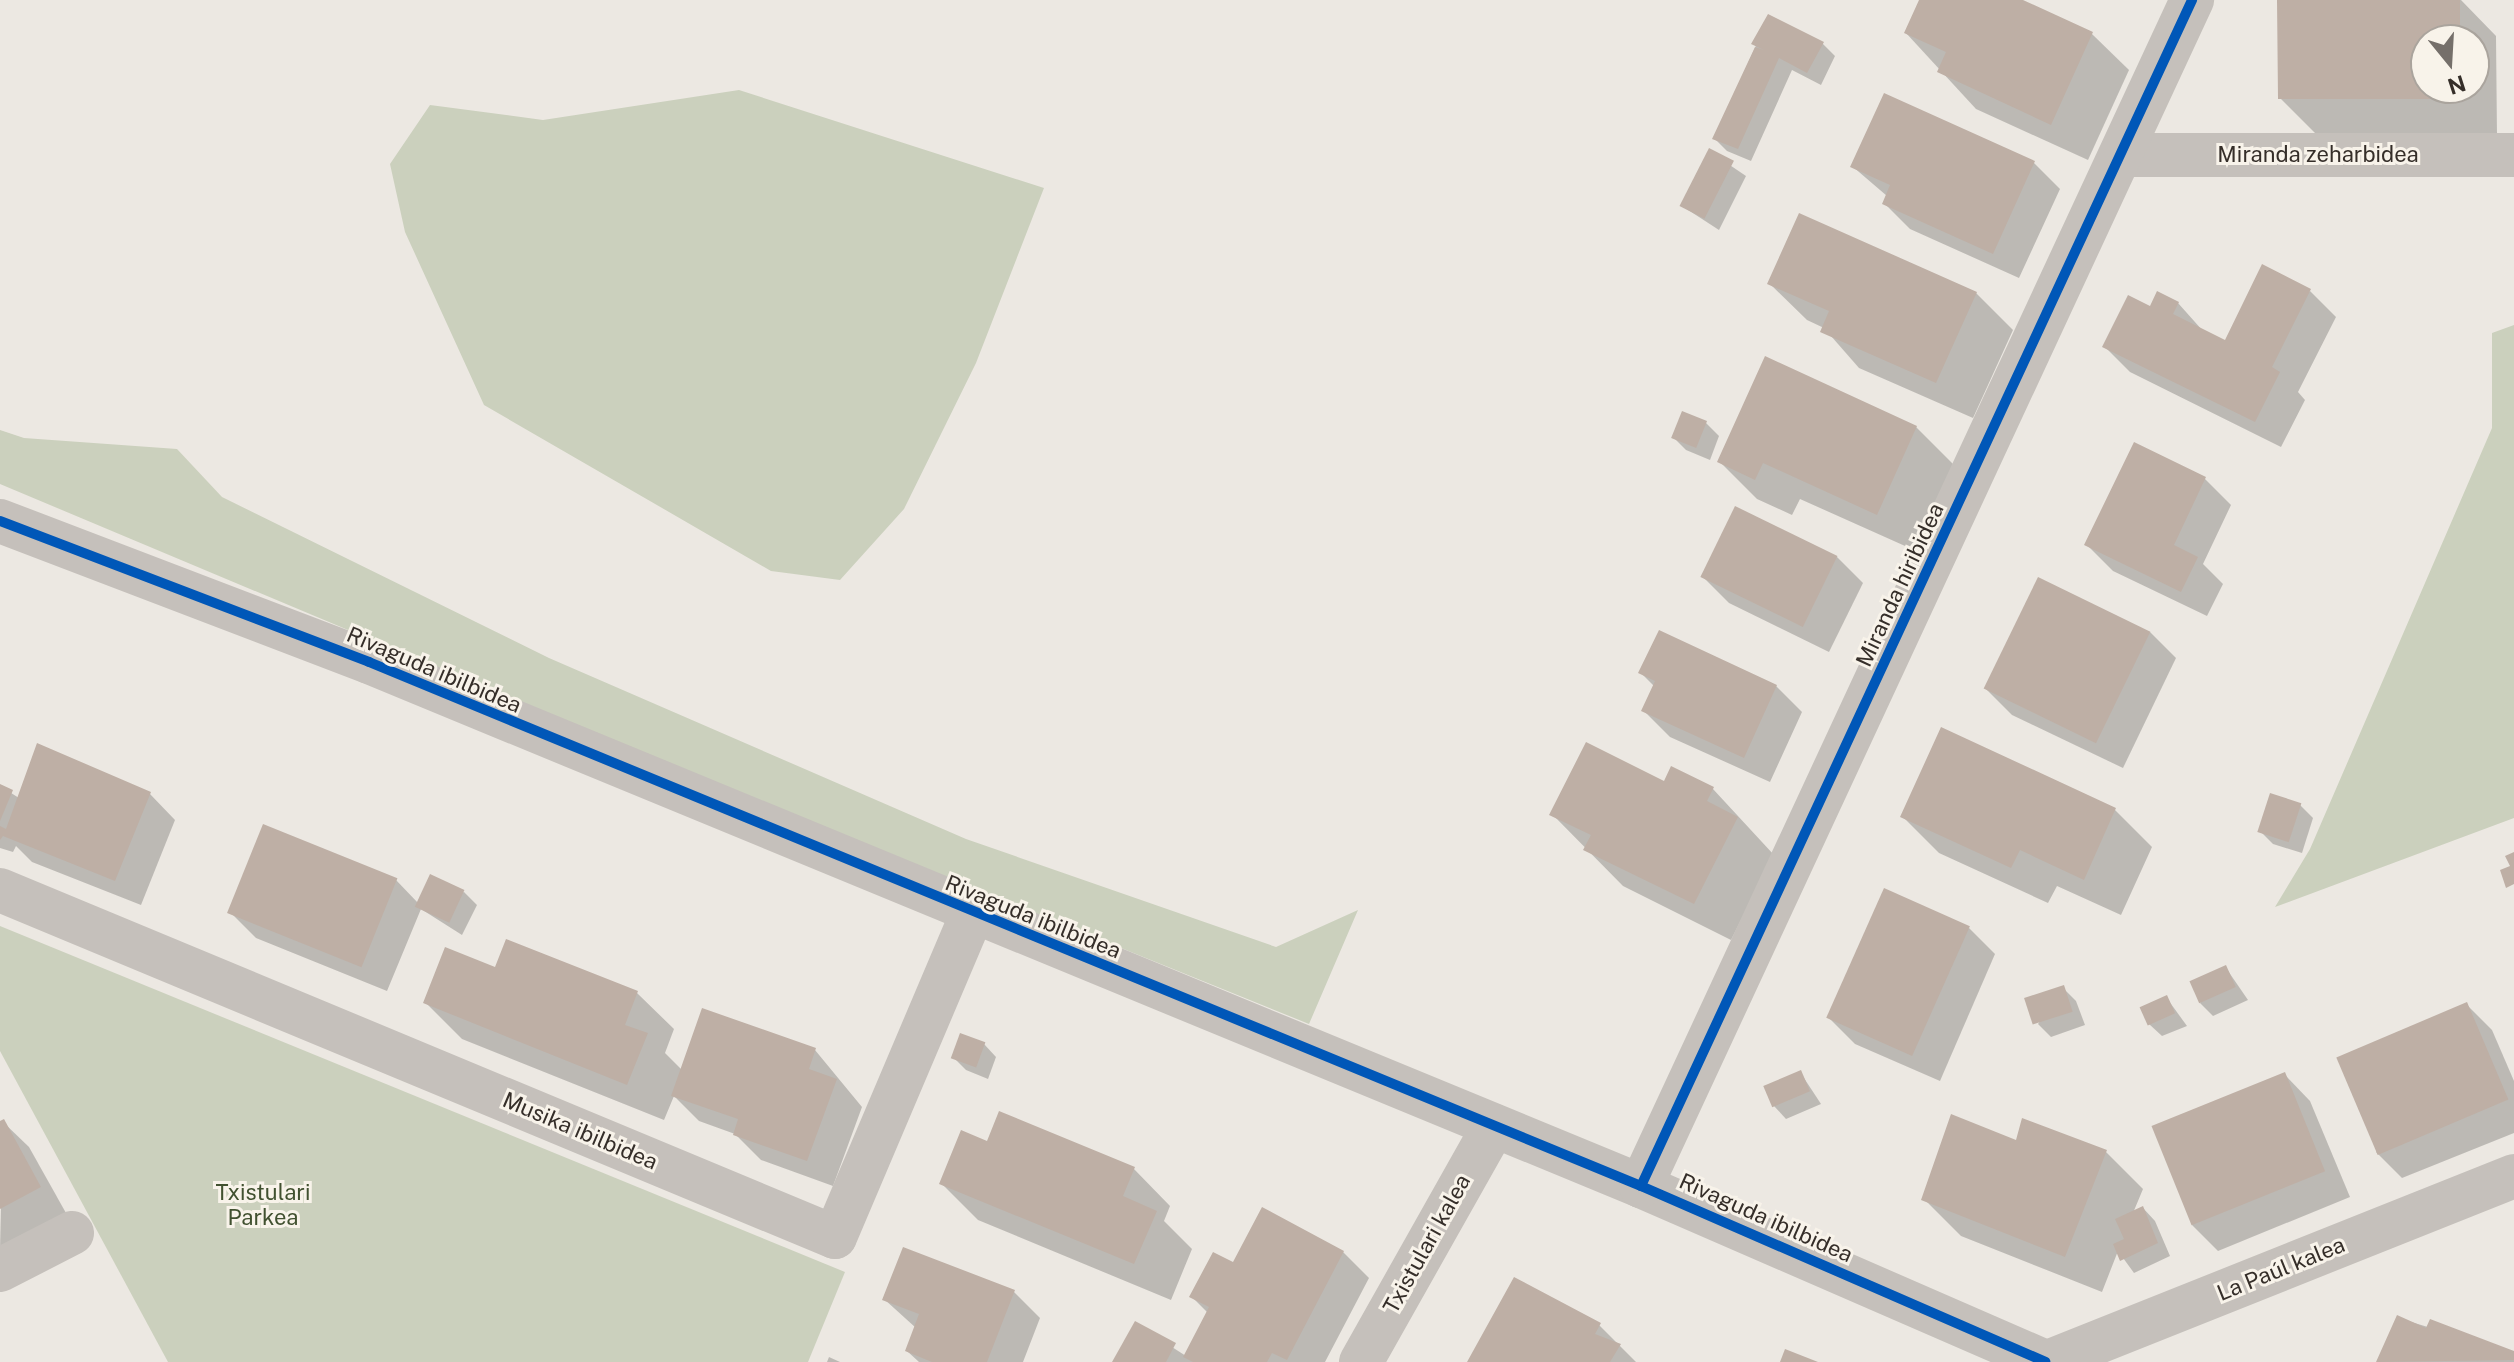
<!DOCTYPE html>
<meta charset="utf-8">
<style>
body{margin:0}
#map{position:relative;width:2514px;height:1362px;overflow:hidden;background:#ece8e2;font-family:"Public Sans",sans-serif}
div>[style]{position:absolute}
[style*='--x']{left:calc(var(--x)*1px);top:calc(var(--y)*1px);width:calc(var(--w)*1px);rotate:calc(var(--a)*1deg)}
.green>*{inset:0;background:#cbd0bd}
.shadow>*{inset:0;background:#0003}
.building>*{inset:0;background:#beafa5;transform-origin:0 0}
.minor>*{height:44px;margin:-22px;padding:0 22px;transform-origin:22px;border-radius:22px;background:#c5c0bb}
.cycleway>*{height:10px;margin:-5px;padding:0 5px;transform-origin:5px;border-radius:5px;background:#0057b8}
span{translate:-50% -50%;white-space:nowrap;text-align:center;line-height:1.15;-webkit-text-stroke:6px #f8f3ea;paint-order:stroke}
.street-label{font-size:22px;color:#352e29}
.park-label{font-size:22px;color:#415130}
.north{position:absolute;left:2410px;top:24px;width:80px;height:80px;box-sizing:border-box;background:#f8f3ea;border:2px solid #aaa49d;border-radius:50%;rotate:162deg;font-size:22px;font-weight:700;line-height:32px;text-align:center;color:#352e29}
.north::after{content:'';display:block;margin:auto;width:28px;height:36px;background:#756f6a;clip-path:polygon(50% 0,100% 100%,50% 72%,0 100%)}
</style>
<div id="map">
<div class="green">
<div style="clip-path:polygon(739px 90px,1044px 188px,976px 363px,904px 509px,840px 580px,771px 571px,484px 405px,405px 232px,390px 164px,430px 105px,543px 120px)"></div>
<div style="clip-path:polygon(2514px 325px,2514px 818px,2275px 907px,2310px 849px,2492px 428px,2492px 333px)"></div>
<div style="clip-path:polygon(0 430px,24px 438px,177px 449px,222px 497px,549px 658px,966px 839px,1276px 947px,1358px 910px,1309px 1024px,691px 774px,0 484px)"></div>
<div style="clip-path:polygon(0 926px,845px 1272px,808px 1362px,168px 1362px,0 1051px)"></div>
</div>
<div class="shadow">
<div style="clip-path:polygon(1921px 0,2018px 0,2092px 34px,2129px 70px,2088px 160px,1976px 109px,1906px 33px)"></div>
<div style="clip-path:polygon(evenodd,2279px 0,2461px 0,2496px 36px,2497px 135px,2317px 135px,2280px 98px,2279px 0,2426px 40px,2474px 40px,2474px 88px,2426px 88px,2426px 40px)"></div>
<div style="clip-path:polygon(1769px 17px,1822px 43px,1835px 56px,1821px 85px,1792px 70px,1751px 161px,1727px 151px,1714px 138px)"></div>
<div style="clip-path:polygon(1709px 151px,1746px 176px,1719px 230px,1682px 206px)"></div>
<div style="clip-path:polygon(2034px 163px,2060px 189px,2019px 278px,1910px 229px,1884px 203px,1887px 196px,1852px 166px)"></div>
<div style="clip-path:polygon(1770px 284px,1976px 293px,2013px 330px,1973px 418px,1859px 368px,1824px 328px,1807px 320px)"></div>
<div style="clip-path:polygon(2310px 291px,2336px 317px,2298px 392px,2305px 400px,2281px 447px,2130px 372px,2104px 346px,2151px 309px,2178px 303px,2203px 331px,2226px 342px)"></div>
<div style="clip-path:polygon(1706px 423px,1719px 436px,1710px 460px,1686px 450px,1673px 437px)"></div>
<div style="clip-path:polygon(1916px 427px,1953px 464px,1914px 550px,1800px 499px,1792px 515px,1757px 499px,1720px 462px)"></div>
<div style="clip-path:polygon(2135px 444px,2205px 479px,2231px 505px,2203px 564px,2223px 584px,2207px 616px,2113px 571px,2087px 545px)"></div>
<div style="clip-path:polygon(1837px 557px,1863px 583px,1829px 652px,1729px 603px,1703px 577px)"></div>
<div style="clip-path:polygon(2150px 632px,2176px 658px,2123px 768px,2012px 715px,1986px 689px)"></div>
<div style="clip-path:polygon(1641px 673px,1776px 686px,1802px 712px,1770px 782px,1670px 737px,1644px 711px,1655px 687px)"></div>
<div style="clip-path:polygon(1672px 768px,1713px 789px,1774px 855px,1731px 940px,1623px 886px,1552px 814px,1665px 783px)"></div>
<div style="clip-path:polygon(0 786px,19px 798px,150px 794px,175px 820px,141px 905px,32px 862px,16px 846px,13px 852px,0 848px)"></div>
<div style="clip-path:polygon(2300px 805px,2313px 818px,2302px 853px,2273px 844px,2260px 831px)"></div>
<div style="clip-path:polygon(2115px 810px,2152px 847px,2121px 915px,2057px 886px,2048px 903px,1939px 853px,1902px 816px)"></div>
<div style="clip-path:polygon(396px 880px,419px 904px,464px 892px,477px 905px,462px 935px,421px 909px,387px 991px,256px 938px,230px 912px)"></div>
<div style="clip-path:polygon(1969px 928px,1995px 954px,1940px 1081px,1855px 1044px,1829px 1018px)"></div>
<div style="clip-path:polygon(2226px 968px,2248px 1000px,2213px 1016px,2200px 1003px)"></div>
<div style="clip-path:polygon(496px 969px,637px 993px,674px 1029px,665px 1053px,682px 1070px,815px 1050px,862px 1107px,833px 1186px,761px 1160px,735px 1134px,699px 1121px,674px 1096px,664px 1120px,462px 1039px,425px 1002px)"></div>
<div style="clip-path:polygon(2063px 988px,2076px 1001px,2085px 1025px,2051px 1037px,2038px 1024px)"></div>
<div style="clip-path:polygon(2166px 997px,2187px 1026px,2162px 1036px,2149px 1024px)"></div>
<div style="clip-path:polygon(2466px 1004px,2492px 1030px,2514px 1081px,2514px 1133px,2402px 1178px,2376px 1152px)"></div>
<div style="clip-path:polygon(984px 1044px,996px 1057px,988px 1079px,966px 1070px,953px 1057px)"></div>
<div style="clip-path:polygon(1800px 1072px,1821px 1104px,1786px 1119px,1774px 1106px)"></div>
<div style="clip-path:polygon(2285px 1075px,2310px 1101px,2350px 1197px,2218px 1251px,2192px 1225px)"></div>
<div style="clip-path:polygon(3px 1122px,29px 1147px,66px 1213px,0 1249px)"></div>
<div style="clip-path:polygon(2017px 1143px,2106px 1152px,2143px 1189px,2133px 1213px,2143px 1208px,2155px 1221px,2170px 1256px,2134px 1273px,2118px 1251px,2102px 1292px,1961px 1236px,1924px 1199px)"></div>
<div style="clip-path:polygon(988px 1144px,1134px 1169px,1170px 1206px,1164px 1221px,1192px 1249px,1171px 1300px,978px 1220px,941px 1183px)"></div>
<div style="clip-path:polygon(1343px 1252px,1369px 1278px,1325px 1362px,1114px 1362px,1136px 1324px,1186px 1356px,1208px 1313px,1192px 1297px,1234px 1264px)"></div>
<div style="clip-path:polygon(1014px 1292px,1040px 1318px,1023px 1362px,919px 1362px,907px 1351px,916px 1328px,884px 1299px)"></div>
<div style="clip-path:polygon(2398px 1318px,2514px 1353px,2514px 1362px,2378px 1362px)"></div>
<div style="clip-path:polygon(1599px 1325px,1636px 1362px,1469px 1362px)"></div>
<div style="clip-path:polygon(829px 1357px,840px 1362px,827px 1362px)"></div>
</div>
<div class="building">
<div style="clip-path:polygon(1919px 0,2023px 0,2093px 32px,2051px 125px,1937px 72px,1946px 52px,1904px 33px)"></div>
<div style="clip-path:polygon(2277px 0,2460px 0,2460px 40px,2426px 40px,2426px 88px,2461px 88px,2461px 99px,2278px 99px)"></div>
<div style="clip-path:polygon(1768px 14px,1824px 42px,1807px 73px,1779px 58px,1738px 149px,1712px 139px,1755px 47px,1764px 50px,1751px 44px)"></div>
<div style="clip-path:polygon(1884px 93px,2035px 161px,1993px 254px,1882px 204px,1890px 185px,1850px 167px)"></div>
<div style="left:1709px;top:148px;width:28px;height:65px;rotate:27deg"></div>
<div style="clip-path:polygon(1799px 213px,1977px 292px,1936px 383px,1820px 332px,1829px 311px,1767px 284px)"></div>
<div style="clip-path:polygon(2262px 264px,2311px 289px,2272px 367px,2280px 372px,2255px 422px,2102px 347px,2128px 295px,2150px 306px,2157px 291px,2179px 302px,2173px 314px,2225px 340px)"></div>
<div style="clip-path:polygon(1765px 356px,1917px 426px,1877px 515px,1763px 463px,1755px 480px,1717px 462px)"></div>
<div style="left:1682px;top:411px;width:27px;height:29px;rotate:22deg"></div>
<div style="clip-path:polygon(2134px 442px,2206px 477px,2174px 545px,2198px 557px,2181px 592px,2084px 545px)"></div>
<div style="left:1735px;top:506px;width:114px;height:79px;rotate:26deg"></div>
<div style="left:2038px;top:577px;width:125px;height:124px;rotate:26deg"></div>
<div style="clip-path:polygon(1659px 630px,1777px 685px,1744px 758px,1641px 711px,1655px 681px,1638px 673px)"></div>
<div style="clip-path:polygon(1941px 727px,2116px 808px,2084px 880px,2020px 850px,2011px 868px,1900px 817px)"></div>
<div style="clip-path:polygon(1586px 742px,1664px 781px,1671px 766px,1714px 787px,1707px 801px,1738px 817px,1694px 904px,1583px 850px,1591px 835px,1549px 815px)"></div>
<div style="clip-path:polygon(37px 743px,151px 792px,115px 881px,3px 836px,0 840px,0 826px,6px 829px)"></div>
<div style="clip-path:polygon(0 784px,13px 790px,0 821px)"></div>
<div style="left:2270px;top:793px;width:33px;height:41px;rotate:18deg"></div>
<div style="left:263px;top:824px;width:145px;height:96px;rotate:22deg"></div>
<div style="clip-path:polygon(2514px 852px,2514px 884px,2506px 888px,2500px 870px,2510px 866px,2505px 856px)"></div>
<div style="left:430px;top:874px;width:38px;height:36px;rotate:25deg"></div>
<div style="left:1884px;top:888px;width:94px;height:142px;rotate:24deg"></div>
<div style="clip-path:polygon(506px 939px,638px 991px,625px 1025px,648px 1033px,627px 1085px,423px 1003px,445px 947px,495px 967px)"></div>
<div style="left:2226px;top:965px;width:24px;height:40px;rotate:66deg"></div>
<div style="left:2064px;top:985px;width:28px;height:42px;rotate:72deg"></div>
<div style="left:2167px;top:995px;width:20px;height:30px;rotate:66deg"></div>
<div style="left:2467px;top:1002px;width:106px;height:142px;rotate:67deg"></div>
<div style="clip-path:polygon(702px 1008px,816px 1048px,809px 1069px,837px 1079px,807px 1161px,733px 1135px,738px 1119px,671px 1096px)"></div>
<div style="left:960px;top:1033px;width:27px;height:27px;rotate:20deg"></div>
<div style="left:1801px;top:1070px;width:23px;height:41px;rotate:67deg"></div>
<div style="left:2285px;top:1072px;width:107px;height:144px;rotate:68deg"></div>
<div style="clip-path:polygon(999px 1111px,1135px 1167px,1123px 1196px,1157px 1211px,1134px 1264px,939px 1184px,961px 1130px,987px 1141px)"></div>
<div style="clip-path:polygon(1951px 1114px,2016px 1140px,2022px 1118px,2107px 1150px,2065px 1257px,1921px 1200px)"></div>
<div style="clip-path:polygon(4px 1119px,41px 1187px,0 1209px,0 1121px)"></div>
<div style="clip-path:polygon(2143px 1206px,2158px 1243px,2120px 1261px,2113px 1244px,2124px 1239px,2115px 1219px)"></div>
<div style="clip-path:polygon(1262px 1207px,1344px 1251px,1287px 1360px,1272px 1353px,1267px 1362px,1193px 1362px,1183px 1357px,1209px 1307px,1189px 1297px,1213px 1252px,1233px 1262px)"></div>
<div style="clip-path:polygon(903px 1247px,1015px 1290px,987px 1362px,932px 1362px,905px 1351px,919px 1314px,882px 1300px)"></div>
<div style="clip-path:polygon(1514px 1277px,1601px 1323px,1595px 1334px,1621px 1344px,1610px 1362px,1467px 1362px)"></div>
<div style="clip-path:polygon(2397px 1315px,2426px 1328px,2430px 1319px,2514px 1351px,2514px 1360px,2376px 1362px)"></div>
<div style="clip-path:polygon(1135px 1321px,1176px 1343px,1166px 1362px,1112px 1362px)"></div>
<div style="clip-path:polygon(1785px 1349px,1818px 1362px,1780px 1362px)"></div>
</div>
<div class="minor">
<div style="--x:2122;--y:155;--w:392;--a:0"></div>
<div style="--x:0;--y:521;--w:395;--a:20.9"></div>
<div style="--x:369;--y:662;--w:1376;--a:22.39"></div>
<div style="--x:1641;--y:1186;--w:441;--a:23.5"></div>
<div style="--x:0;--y:890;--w:904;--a:22.57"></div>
<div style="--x:835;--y:1237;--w:351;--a:-67"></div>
<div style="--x:1641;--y:1186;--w:1308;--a:-65.08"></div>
<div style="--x:0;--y:1270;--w:81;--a:-27.2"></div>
<div style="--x:1361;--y:1362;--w:271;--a:-60.6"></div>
<div style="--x:2048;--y:1362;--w:502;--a:-21.76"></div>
</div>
<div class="cycleway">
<div style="--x:0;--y:521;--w:395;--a:20.9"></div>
<div style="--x:369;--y:662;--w:1376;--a:22.39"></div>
<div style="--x:1641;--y:1186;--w:441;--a:23.5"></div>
<div style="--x:1641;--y:1186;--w:1308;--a:-65.08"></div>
</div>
<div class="street-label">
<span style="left:2318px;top:155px">Miranda zeharbidea</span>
<span style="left:1900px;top:585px;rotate:-65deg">Miranda hiribidea</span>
<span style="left:434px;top:670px;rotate:23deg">Rivaguda ibilbidea</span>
<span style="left:1033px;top:917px;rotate:22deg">Rivaguda ibilbidea</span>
<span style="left:580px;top:1131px;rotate:23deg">Musika ibilbidea</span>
<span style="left:1766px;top:1218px;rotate:24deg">Rivaguda ibilbidea</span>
<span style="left:1427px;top:1244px;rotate:-61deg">Txistulari kalea</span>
<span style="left:2281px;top:1269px;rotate:-22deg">La Paúl kalea</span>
</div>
<div class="park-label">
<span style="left:263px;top:1205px">Txistulari<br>Parkea</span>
</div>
<div class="north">N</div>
</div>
